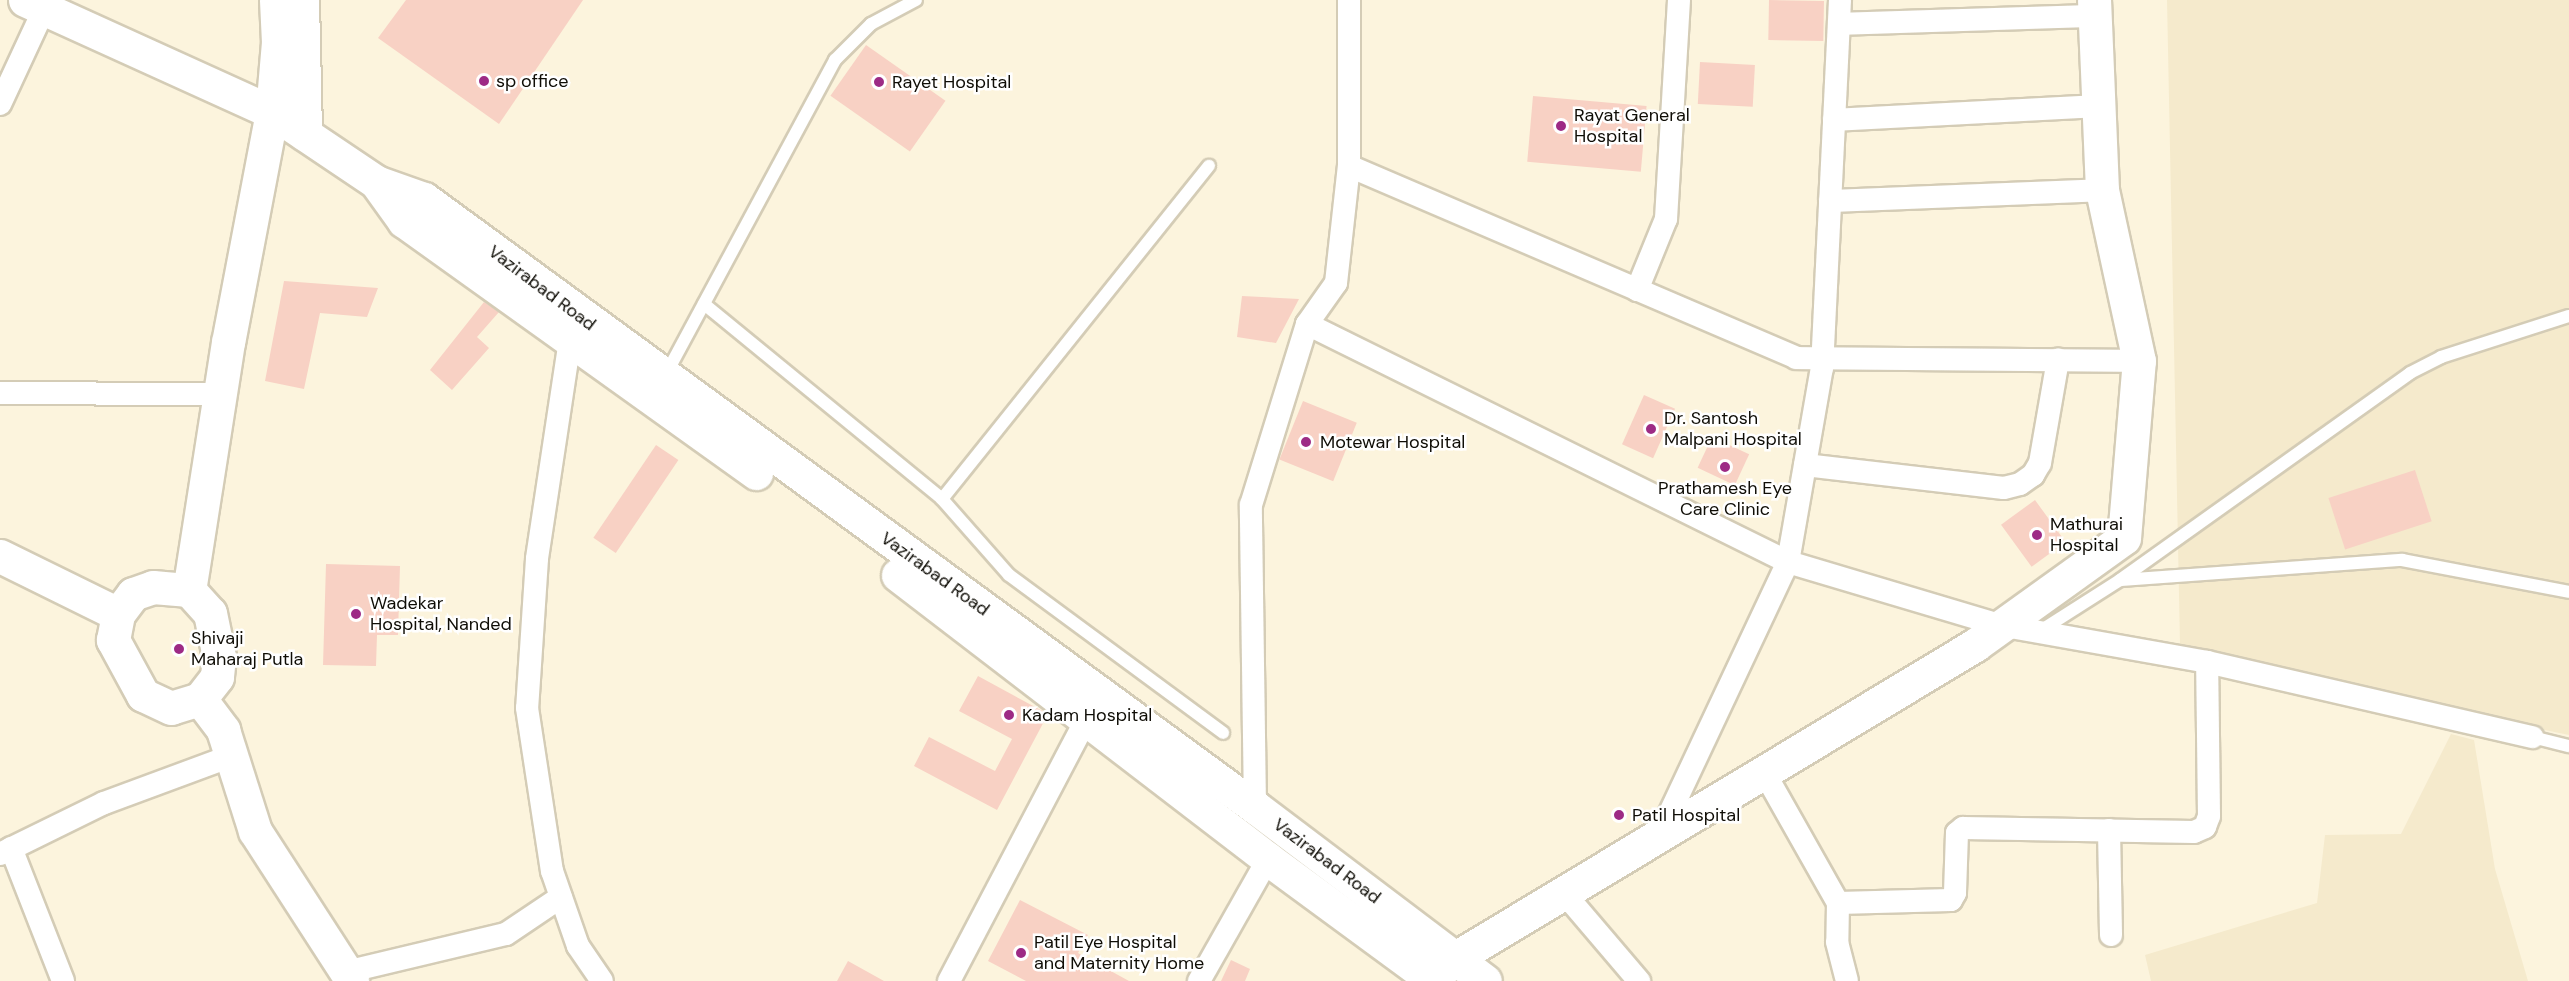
<!DOCTYPE html>
<style>
body{margin:0}
#map{position:relative;width:2569px;height:981px;overflow:hidden;background:#fcf4dd;font-family:"DM Sans",sans-serif}
div>[style]{position:absolute}
[style*='--x']{left:calc(var(--x)*1px);top:calc(var(--y)*1px);width:calc(var(--w)*1px);rotate:calc(var(--a)*1deg)}
.built>*{inset:0;background:#f5eacc}
.building>*{inset:0;background:#f8d1c4;transform-origin:0 0}
.roads{filter:drop-shadow(2px 0 #d4ccb6) drop-shadow(-2px 0 #d4ccb6) drop-shadow(0 2px #d4ccb6) drop-shadow(0 -2px #d4ccb6)}
.lane>*{height:12px;margin:-6px;padding:0 6px;transform-origin:6px;border-radius:6px;background:#fff}
.street>*{height:22px;margin:-11px;padding:0 11px;transform-origin:11px;border-radius:11px;background:#fff}
.secondary>*{height:33px;margin:-16.5px;padding:0 16.5px;transform-origin:16.5px;border-radius:16.5px;background:#fff}
.primary>*{height:33px;margin:-16.5px;padding:0 16.5px;transform-origin:16.5px;border-radius:16.5px;background:#fff}
.dots>*{width:16px;height:16px;translate:-50% -50%;box-sizing:border-box;border:3px solid #fff;border-radius:50%}
span{translate:-50% -50%;white-space:nowrap;text-align:center;line-height:1.15;-webkit-text-stroke:5px #fff;paint-order:stroke}
.poi-label{font-size:18px;color:#0f0d06}
.left{translate:0 -50%;text-align:left}
.street-label{font-size:18px;color:#0f0d06}
</style>
<div id="map">
<div class="built">
<div style="clip-path:polygon(2167px 0,2569px 0,2569px 735px,2535px 728px,2470px 724px,2180px 644px)"></div>
<div style="clip-path:polygon(2451px 734px,2474px 740px,2495px 869px,2528px 981px,2151px 981px,2145px 955px,2317px 903px,2325px 835px,2401px 834px)"></div>
</div>
<div class="building">
<div style="clip-path:polygon(406px 0,583px 0,499px 124px,378px 38px)"></div>
<div style="left:1769px;top:0;width:55px;height:40px;rotate:1deg"></div>
<div style="left:866px;top:45px;width:97px;height:62px;rotate:35deg"></div>
<div style="left:1700px;top:62px;width:55px;height:42px;rotate:3deg"></div>
<div style="left:1533px;top:96px;width:114px;height:66px;rotate:5deg"></div>
<div style="clip-path:polygon(284px 281px,378px 288px,367px 317px,320px 313px,304px 389px,265px 381px)"></div>
<div style="clip-path:polygon(1242px 296px,1299px 299px,1276px 343px,1237px 337px)"></div>
<div style="clip-path:polygon(484px 302px,499px 312px,477px 337px,489px 348px,452px 390px,430px 370px)"></div>
<div style="left:1644px;top:395px;width:34px;height:54px;rotate:24deg"></div>
<div style="left:1303px;top:401px;width:58px;height:63px;rotate:22deg"></div>
<div style="left:1712px;top:437px;width:41px;height:34px;rotate:25deg"></div>
<div style="left:656px;top:445px;width:27px;height:112px;rotate:34deg"></div>
<div style="left:2415px;top:470px;width:54px;height:91px;rotate:72deg"></div>
<div style="left:2035px;top:500px;width:52px;height:42px;rotate:54deg"></div>
<div style="clip-path:polygon(326px 564px,400px 566px,398px 635px,377px 635px,376px 666px,323px 665px)"></div>
<div style="clip-path:polygon(978px 676px,1048px 714px,997px 810px,914px 766px,929px 737px,995px 771px,1012px 739px,959px 711px)"></div>
<div style="clip-path:polygon(1020px 900px,1088px 935px,1078px 953px,1129px 981px,1026px 981px,988px 961px)"></div>
<div style="clip-path:polygon(1231px 960px,1250px 969px,1245px 981px,1221px 981px)"></div>
<div style="clip-path:polygon(848px 961px,884px 981px,837px 981px)"></div>
</div>
<div class="roads">
<div class="lane">
<div style="--x:704;--y:304;--w:308;--a:39.3"></div>
<div style="--x:942;--y:499;--w:101;--a:48.6"></div>
<div style="--x:1009;--y:575;--w:266;--a:36.4"></div>
<div style="--x:666;--y:374;--w:357;--a:-61.7"></div>
<div style="--x:835;--y:60;--w:51;--a:-45"></div>
<div style="--x:871;--y:24;--w:51;--a:-28.1"></div>
<div style="--x:942;--y:499;--w:427;--a:-51.3"></div>
<div style="--x:2121;--y:580;--w:282;--a:-4.1"></div>
<div style="--x:2402;--y:560;--w:170;--a:10.8"></div>
<div style="--x:2040;--y:631;--w:95;--a:-32.5"></div>
<div style="--x:2120;--y:580;--w:356;--a:-35.5"></div>
<div style="--x:2410;--y:373;--w:35;--a:-27"></div>
<div style="--x:2441;--y:357;--w:134;--a:-17.8"></div>
<div style="--x:2532;--y:737;--w:38;--a:14"></div>
</div>
<div class="street">
<div style="--x:1349;--y:0;--w:166;--a:90"></div>
<div style="--x:1839;--y:24;--w:256;--a:-1.8"></div>
<div style="--x:0;--y:104;--w:105;--a:-65.1"></div>
<div style="--x:1834;--y:120;--w:264;--a:-3"></div>
<div style="--x:1830;--y:201;--w:272;--a:-2.3"></div>
<div style="--x:1637;--y:290;--w:77;--a:-67.8"></div>
<div style="--x:1666;--y:219;--w:219;--a:-86.6"></div>
<div style="--x:1307;--y:324;--w:50;--a:-54.7"></div>
<div style="--x:1336;--y:283;--w:118;--a:-83.7"></div>
<div style="--x:1349;--y:166;--w:486;--a:23.2"></div>
<div style="--x:1796;--y:358;--w:343;--a:0.5"></div>
<div style="--x:570;--y:340;--w:221;--a:98.6"></div>
<div style="--x:537;--y:559;--w:149;--a:93.8"></div>
<div style="--x:527;--y:708;--w:165;--a:81.3"></div>
<div style="--x:552;--y:871;--w:79;--a:70.9"></div>
<div style="--x:578;--y:946;--w:42;--a:55.6"></div>
<div style="--x:0;--y:393;--w:222;--a:0.3"></div>
<div style="--x:1805;--y:465;--w:200;--a:6.6"></div>
<div style="--x:2004;--y:488;--w:16;--a:-14"></div>
<div style="--x:2020;--y:484;--w:16;--a:-35"></div>
<div style="--x:2033;--y:475;--w:14;--a:-60"></div>
<div style="--x:2040;--y:463;--w:105;--a:-80.1"></div>
<div style="--x:1764;--y:772;--w:150;--a:60.5"></div>
<div style="--x:1838;--y:903;--w:39;--a:91"></div>
<div style="--x:1837;--y:942;--w:40;--a:75.6"></div>
<div style="--x:1255;--y:807;--w:302;--a:-90.8"></div>
<div style="--x:1251;--y:505;--w:189;--a:-72.8"></div>
<div style="--x:1307;--y:324;--w:537;--a:26.33"></div>
<div style="--x:1788;--y:562;--w:221;--a:16.6"></div>
<div style="--x:2000;--y:625;--w:210;--a:10.1"></div>
<div style="--x:2207;--y:662;--w:334;--a:13"></div>
<div style="--x:2109;--y:830;--w:105;--a:88.9"></div>
<div style="--x:1659;--y:836;--w:303;--a:-64.8"></div>
<div style="--x:1788;--y:562;--w:197;--a:-80.1"></div>
<div style="--x:1822;--y:368;--w:368;--a:-87.2"></div>
<div style="--x:11;--y:848;--w:143;--a:68.6"></div>
<div style="--x:0;--y:854;--w:116;--a:-26.1"></div>
<div style="--x:104;--y:803;--w:135;--a:-20.3"></div>
<div style="--x:1564;--y:893;--w:116;--a:49.6"></div>
<div style="--x:1838;--y:903;--w:113;--a:-1.5"></div>
<div style="--x:1951;--y:900;--w:8;--a:-60"></div>
<div style="--x:1955;--y:893;--w:60;--a:-88.1"></div>
<div style="--x:1957;--y:833;--w:8;--a:-40"></div>
<div style="--x:1963;--y:828;--w:231;--a:1"></div>
<div style="--x:2194;--y:832;--w:12;--a:-24"></div>
<div style="--x:2205;--y:827;--w:12;--a:-70"></div>
<div style="--x:2209;--y:816;--w:154;--a:-90.7"></div>
<div style="--x:346;--y:972;--w:164;--a:-13.4"></div>
<div style="--x:506;--y:934;--w:66;--a:-33.9"></div>
<div style="--x:949;--y:981;--w:307;--a:-62.3"></div>
<div style="--x:1199;--y:981;--w:140;--a:-60.5"></div>
</div>
<div class="secondary">
<div style="--x:25;--y:0;--w:271;--a:24.4"></div>
<div style="--x:272;--y:112;--w:234;--a:100.8"></div>
<div style="--x:228;--y:342;--w:251;--a:98.9"></div>
<div style="--x:0;--y:556;--w:131;--a:26.2"></div>
<div style="--x:153;--y:587;--w:36;--a:5"></div>
<div style="--x:189;--y:590;--w:31;--a:48"></div>
<div style="--x:210;--y:613;--w:45;--a:78.4"></div>
<div style="--x:219;--y:657;--w:20;--a:96"></div>
<div style="--x:217;--y:677;--w:28;--a:128"></div>
<div style="--x:200;--y:699;--w:30;--a:163"></div>
<div style="--x:171;--y:708;--w:31;--a:-155"></div>
<div style="--x:143;--y:695;--w:63;--a:-118.6"></div>
<div style="--x:113;--y:640;--w:26;--a:-79"></div>
<div style="--x:118;--y:614;--w:25;--a:-53"></div>
<div style="--x:133;--y:594;--w:21;--a:-19"></div>
<div style="--x:200;--y:699;--w:39;--a:53"></div>
<div style="--x:223;--y:730;--w:106;--a:72.4"></div>
<div style="--x:255;--y:831;--w:179;--a:57.1"></div>
<div style="--x:1435;--y:976;--w:29;--a:-41"></div>
<div style="--x:1457;--y:957;--w:605;--a:-31.06"></div>
<div style="--x:1975;--y:645;--w:183;--a:-35.7"></div>
<div style="--x:2124;--y:538;--w:178;--a:-85.2"></div>
<div style="--x:2139;--y:361;--w:175;--a:-102.2"></div>
<div style="--x:2102;--y:190;--w:190;--a:-92.4"></div>
</div>
<div class="primary">
<div style="--x:276;--y:0;--w:42;--a:87.3"></div>
<div style="--x:278;--y:42;--w:70;--a:94.9"></div>
<div style="--x:272;--y:112;--w:125;--a:33.9"></div>
<div style="--x:376;--y:182;--w:51;--a:19.5"></div>
<div style="--x:424;--y:199;--w:1030;--a:36.19"></div>
<div style="--x:1255;--y:807;--w:288;--a:37.1"></div>
<div style="--x:302;--y:0;--w:134;--a:88.7"></div>
<div style="--x:376;--y:182;--w:48;--a:54.3"></div>
<div style="--x:404;--y:221;--w:433;--a:35.6"></div>
<div style="--x:898;--y:575;--w:466;--a:37.5"></div>
<div style="--x:1268;--y:859;--w:206;--a:36.3"></div>
</div>
</div>
<div class="dots">
<div style="left:484px;top:81px;background:#9d2a85"></div>
<div style="left:879px;top:82px;background:#9d2a85"></div>
<div style="left:1561px;top:126px;background:#9d2a85"></div>
<div style="left:1651px;top:429px;background:#9d2a85"></div>
<div style="left:1306px;top:442px;background:#9d2a85"></div>
<div style="left:1725px;top:467px;background:#9d2a85"></div>
<div style="left:2037px;top:535px;background:#9d2a85"></div>
<div style="left:356px;top:614px;background:#9d2a85"></div>
<div style="left:179px;top:649px;background:#9d2a85"></div>
<div style="left:1009px;top:715px;background:#9d2a85"></div>
<div style="left:1619px;top:815px;background:#9d2a85"></div>
<div style="left:1021px;top:953px;background:#9d2a85"></div>
</div>
<div class="poi-label">
<span class="left" style="left:496px;top:81px">sp office</span>
<span class="left" style="left:892px;top:82px">Rayet Hospital</span>
<span class="left" style="left:1574px;top:126px">Rayat General<br>Hospital</span>
<span class="left" style="left:1664px;top:429px">Dr. Santosh<br>Malpani Hospital</span>
<span class="left" style="left:1320px;top:442px">Motewar Hospital</span>
<span style="left:1725px;top:499px">Prathamesh Eye<br>Care Clinic</span>
<span class="left" style="left:2050px;top:535px">Mathurai<br>Hospital</span>
<span class="left" style="left:370px;top:614px">Wadekar<br>Hospital, Nanded</span>
<span class="left" style="left:191px;top:649px">Shivaji<br>Maharaj Putla</span>
<span class="left" style="left:1022px;top:715px">Kadam Hospital</span>
<span class="left" style="left:1632px;top:815px">Patil Hospital</span>
<span class="left" style="left:1034px;top:953px">Patil Eye Hospital<br>and Maternity Home</span>
</div>
<div class="street-label">
<span style="left:542px;top:288px;rotate:37deg">Vazirabad Road</span>
<span style="left:935px;top:574px;rotate:36deg">Vazirabad Road</span>
<span style="left:1327px;top:861px;rotate:37deg">Vazirabad Road</span>
</div>
</div>
